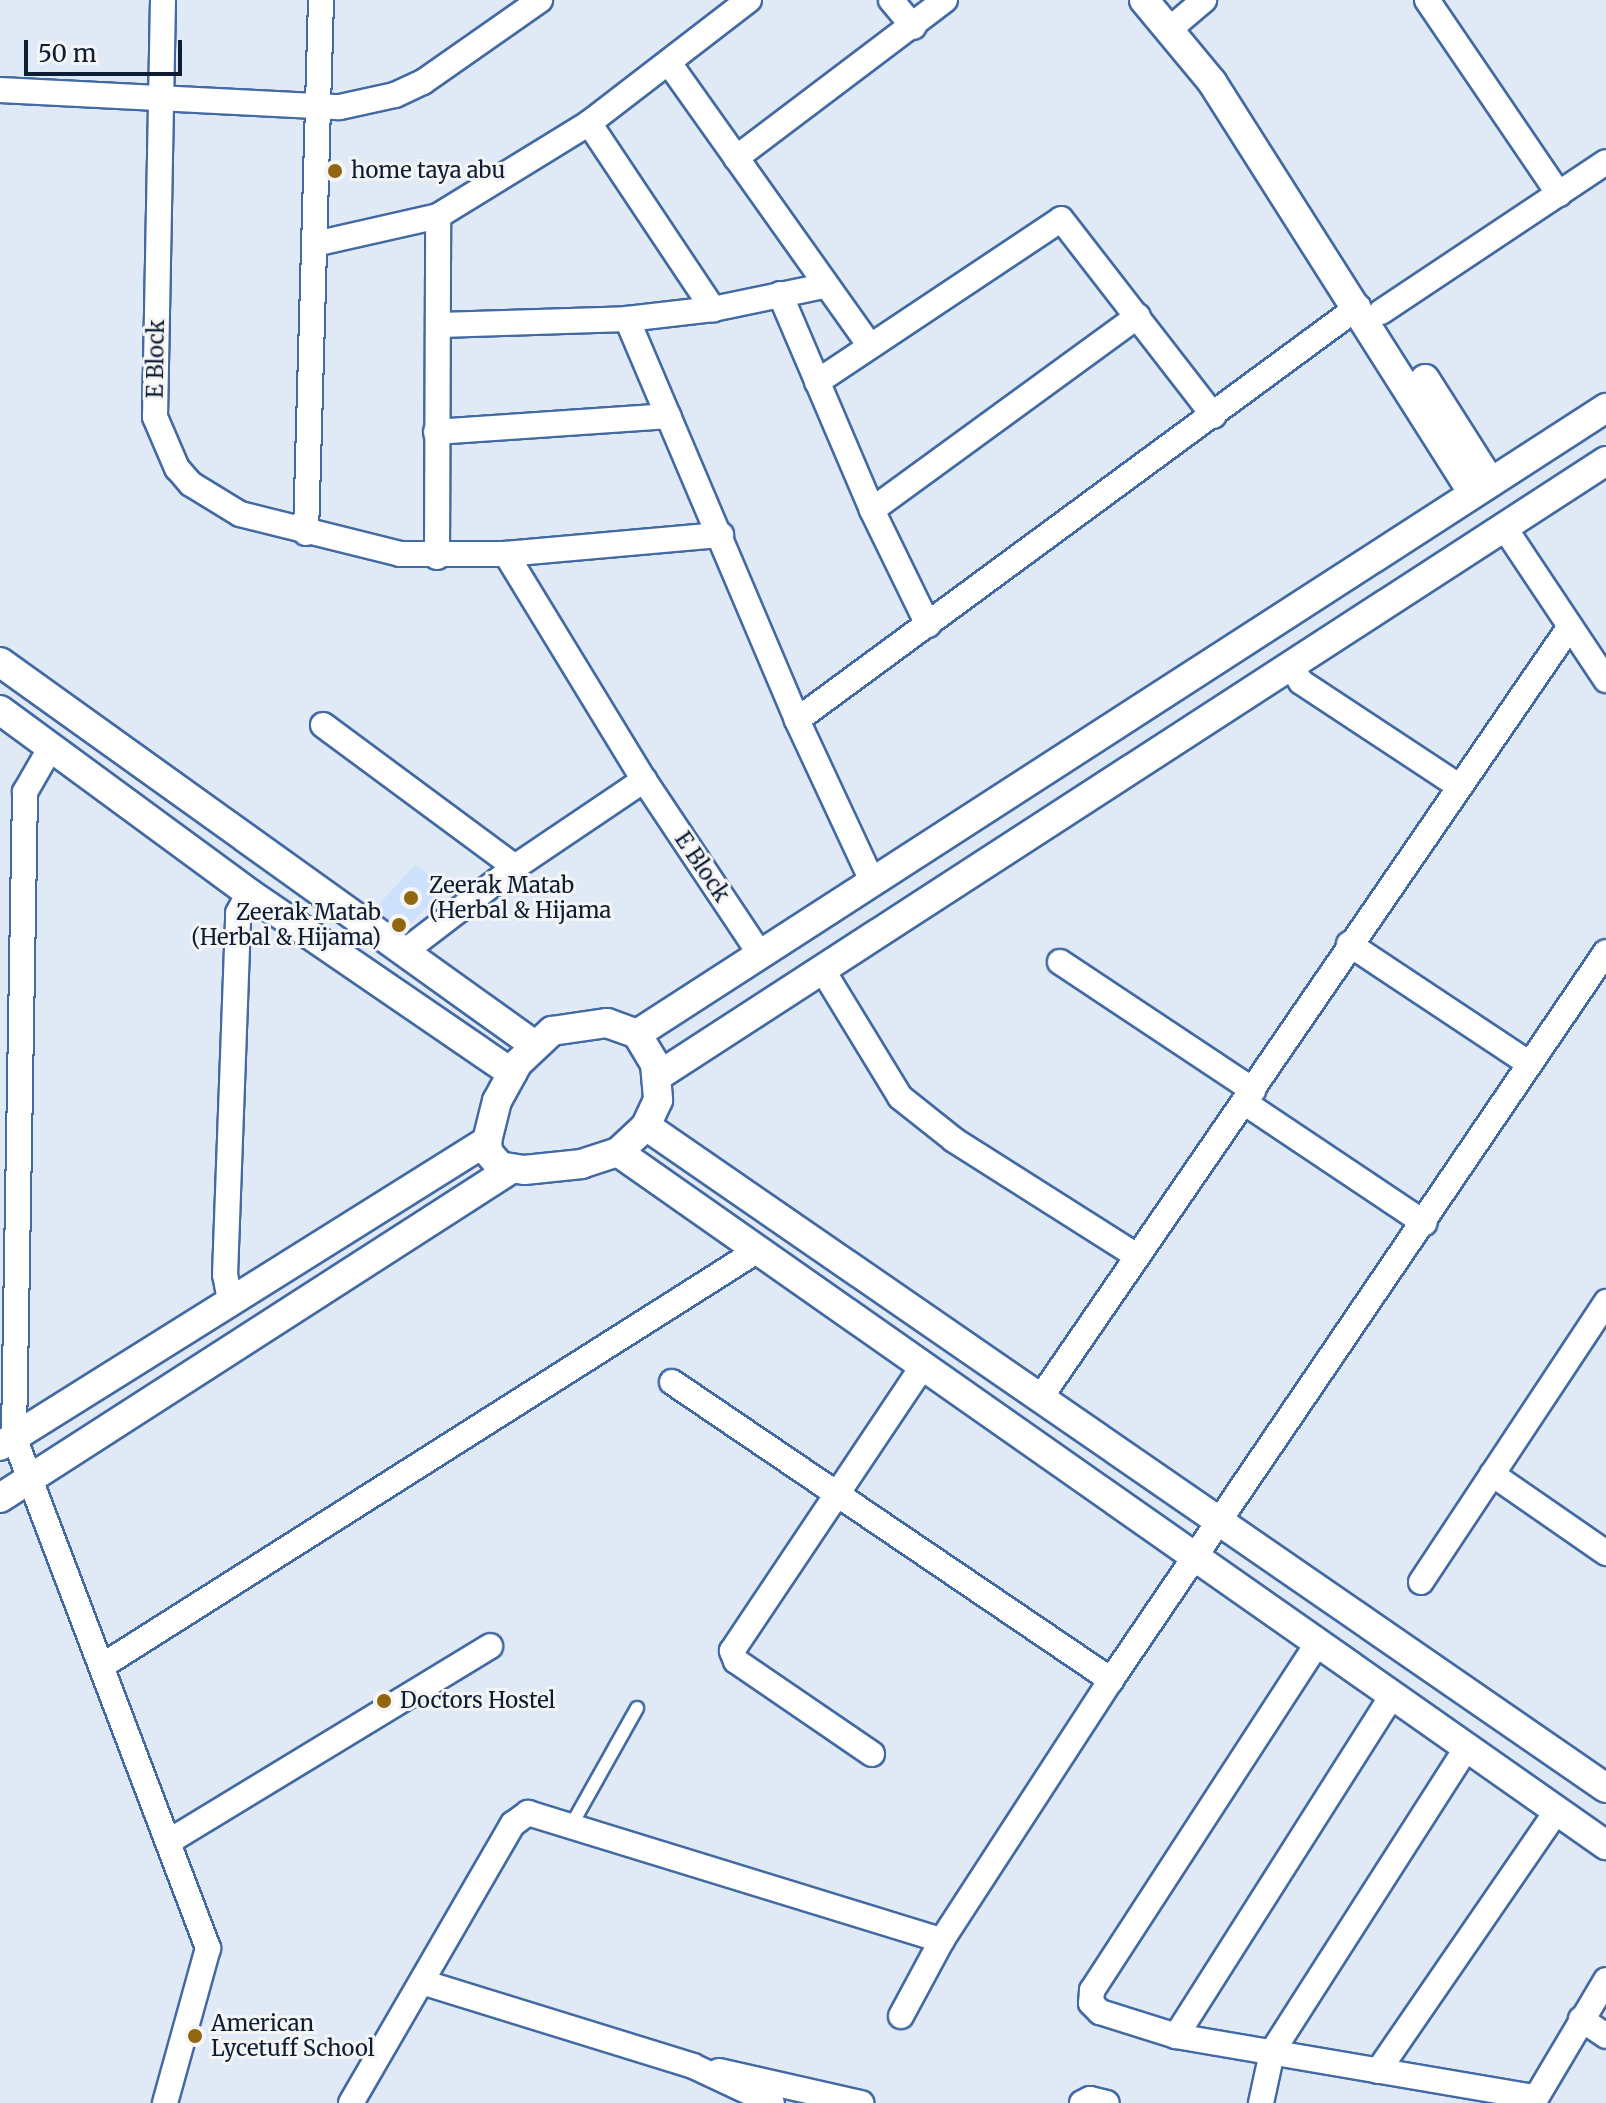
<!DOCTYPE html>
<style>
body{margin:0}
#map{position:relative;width:1606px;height:2103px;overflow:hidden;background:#e0e9f6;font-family:Merriweather,serif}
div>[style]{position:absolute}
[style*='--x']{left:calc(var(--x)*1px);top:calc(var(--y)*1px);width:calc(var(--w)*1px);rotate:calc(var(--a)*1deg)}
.built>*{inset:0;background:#cde1fd}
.roads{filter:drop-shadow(2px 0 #436aa2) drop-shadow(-2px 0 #436aa2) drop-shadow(0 2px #436aa2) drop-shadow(0 -2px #436aa2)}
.service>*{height:12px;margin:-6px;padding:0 6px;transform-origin:6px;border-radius:6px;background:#fff}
.minor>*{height:24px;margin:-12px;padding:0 12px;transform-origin:12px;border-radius:12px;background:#fff}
.tertiary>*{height:28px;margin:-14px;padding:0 14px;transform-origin:14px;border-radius:14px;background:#fff}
.dots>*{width:22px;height:22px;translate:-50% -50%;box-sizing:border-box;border:4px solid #f5f5f5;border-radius:50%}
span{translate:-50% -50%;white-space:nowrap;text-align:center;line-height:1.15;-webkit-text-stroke:6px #f5f5f5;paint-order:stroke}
.poi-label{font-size:22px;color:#0d1d34}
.left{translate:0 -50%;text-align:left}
.right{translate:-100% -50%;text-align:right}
.street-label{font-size:22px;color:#0d1d34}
.scale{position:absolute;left:24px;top:40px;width:158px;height:36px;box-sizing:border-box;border:4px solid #0d1d34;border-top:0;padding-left:10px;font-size:24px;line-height:28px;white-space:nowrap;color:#0d1d34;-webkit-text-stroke:6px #f5f5f5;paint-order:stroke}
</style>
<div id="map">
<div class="built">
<div style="clip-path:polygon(415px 865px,447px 887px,399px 935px,371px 913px)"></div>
</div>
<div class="roads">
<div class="service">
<div style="--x:572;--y:1824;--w:133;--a:-60.7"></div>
</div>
<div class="minor">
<div style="--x:163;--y:0;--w:417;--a:91.1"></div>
<div style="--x:155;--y:417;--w:56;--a:66.7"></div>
<div style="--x:177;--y:468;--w:21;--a:49"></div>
<div style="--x:191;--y:484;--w:57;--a:31.5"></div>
<div style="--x:240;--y:514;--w:165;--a:14"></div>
<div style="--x:400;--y:554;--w:106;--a:0"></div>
<div style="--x:506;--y:554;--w:216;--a:-5.1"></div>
<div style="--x:891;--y:0;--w:35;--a:50"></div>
<div style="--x:1427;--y:0;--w:235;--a:55.8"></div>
<div style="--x:1170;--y:29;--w:45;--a:-40.5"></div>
<div style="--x:669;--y:63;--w:347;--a:54.6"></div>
<div style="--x:0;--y:90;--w:340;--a:2.9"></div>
<div style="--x:340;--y:107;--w:56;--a:-12.3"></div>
<div style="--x:395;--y:95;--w:31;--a:-25"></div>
<div style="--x:423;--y:82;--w:143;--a:-35"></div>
<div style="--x:589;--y:123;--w:202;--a:-37.6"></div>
<div style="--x:736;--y:158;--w:262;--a:-37.1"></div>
<div style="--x:315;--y:244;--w:126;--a:-12.8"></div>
<div style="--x:438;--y:216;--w:177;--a:-31.6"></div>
<div style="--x:589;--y:123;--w:224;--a:56.3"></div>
<div style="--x:780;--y:294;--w:235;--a:66.9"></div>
<div style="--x:872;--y:510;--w:128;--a:64"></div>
<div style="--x:1381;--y:312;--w:270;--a:-33.7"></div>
<div style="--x:627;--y:319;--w:436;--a:67"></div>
<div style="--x:797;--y:720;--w:178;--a:65"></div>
<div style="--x:440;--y:325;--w:187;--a:-1.8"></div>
<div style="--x:627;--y:319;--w:87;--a:-6.6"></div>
<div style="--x:713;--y:309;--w:113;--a:-11.7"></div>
<div style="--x:817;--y:382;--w:293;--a:-33.7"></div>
<div style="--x:1061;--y:219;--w:249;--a:52.2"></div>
<div style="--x:436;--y:432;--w:233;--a:-3.9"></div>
<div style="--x:872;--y:510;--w:329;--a:-36.1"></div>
<div style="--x:1504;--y:527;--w:184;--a:56.3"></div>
<div style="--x:306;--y:533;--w:533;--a:-88.39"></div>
<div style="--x:506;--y:554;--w:265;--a:58.6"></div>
<div style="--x:437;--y:557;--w:341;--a:-89.8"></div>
<div style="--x:1290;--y:665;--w:20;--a:57"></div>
<div style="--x:1301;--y:682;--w:187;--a:33.4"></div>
<div style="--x:797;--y:720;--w:697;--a:-36.36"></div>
<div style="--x:323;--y:725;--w:239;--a:36.5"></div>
<div style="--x:51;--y:747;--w:52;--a:120"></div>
<div style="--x:25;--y:792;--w:645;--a:90.98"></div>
<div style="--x:14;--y:1437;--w:547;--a:69.21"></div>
<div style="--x:208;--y:1948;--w:161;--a:105.5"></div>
<div style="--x:1349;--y:944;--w:215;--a:33.6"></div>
<div style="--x:404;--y:952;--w:140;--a:-37.4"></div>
<div style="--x:515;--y:867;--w:156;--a:-34"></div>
<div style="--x:644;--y:780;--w:209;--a:56.3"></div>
<div style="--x:1060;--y:962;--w:232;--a:33.6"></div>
<div style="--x:822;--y:969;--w:150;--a:58.6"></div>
<div style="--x:900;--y:1097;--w:69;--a:38.5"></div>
<div style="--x:954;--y:1140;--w:217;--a:32.4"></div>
<div style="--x:1245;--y:1103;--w:216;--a:33.8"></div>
<div style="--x:230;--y:1300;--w:25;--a:-101"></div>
<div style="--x:225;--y:1275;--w:362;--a:-87.9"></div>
<div style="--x:238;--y:913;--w:23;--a:-61"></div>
<div style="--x:672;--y:1382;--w:531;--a:34.17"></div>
<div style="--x:1041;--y:1397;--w:933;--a:-55.53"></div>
<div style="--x:1492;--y:1474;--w:139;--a:34.7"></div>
<div style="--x:1421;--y:1582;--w:336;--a:-56.5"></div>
<div style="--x:1317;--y:1644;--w:413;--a:123"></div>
<div style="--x:1092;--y:1990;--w:13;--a:94"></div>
<div style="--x:1091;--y:2003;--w:13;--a:45"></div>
<div style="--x:1100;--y:2012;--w:80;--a:17.5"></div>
<div style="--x:1176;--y:2036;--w:363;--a:9.7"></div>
<div style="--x:102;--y:1666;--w:777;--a:-32.38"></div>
<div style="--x:872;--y:1754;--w:165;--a:-145.6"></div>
<div style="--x:736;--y:1661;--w:11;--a:-112"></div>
<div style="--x:732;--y:1651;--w:343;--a:-56.2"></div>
<div style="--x:168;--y:1842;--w:377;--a:-31.3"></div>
<div style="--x:422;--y:1982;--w:284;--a:17.2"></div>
<div style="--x:693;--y:2066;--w:87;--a:25.1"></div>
<div style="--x:901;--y:2016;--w:86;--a:-61.7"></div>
<div style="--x:942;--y:1940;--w:310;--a:-57"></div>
<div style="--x:1111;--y:1680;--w:880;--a:-55.79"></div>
<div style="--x:1581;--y:2019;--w:30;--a:34"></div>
<div style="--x:1176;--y:2036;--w:403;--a:-57.6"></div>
<div style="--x:719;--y:2071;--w:146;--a:12.7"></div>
<div style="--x:1378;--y:2071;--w:314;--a:-55.5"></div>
<div style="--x:351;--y:2103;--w:323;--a:-59.9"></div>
<div style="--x:513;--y:1824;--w:19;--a:-36"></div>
<div style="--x:528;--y:1813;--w:433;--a:17.1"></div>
<div style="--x:1082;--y:2103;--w:9;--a:-27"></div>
<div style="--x:1090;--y:2099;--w:17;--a:13"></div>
<div style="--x:1261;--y:2103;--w:52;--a:-77.8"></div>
<div style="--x:1272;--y:2052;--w:362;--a:-57.4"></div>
<div style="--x:1533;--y:2103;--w:143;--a:-59.3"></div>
</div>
<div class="tertiary">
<div style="--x:1144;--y:0;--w:107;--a:50.3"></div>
<div style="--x:1212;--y:82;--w:485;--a:57.6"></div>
<div style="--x:1425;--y:379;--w:120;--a:57.6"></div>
<div style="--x:0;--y:662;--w:656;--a:35.63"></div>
<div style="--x:0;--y:710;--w:309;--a:36.3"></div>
<div style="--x:249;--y:893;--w:319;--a:34.4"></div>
<div style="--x:607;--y:1023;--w:32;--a:20"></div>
<div style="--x:637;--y:1034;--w:35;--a:59"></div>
<div style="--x:655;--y:1064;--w:36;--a:85"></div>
<div style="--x:658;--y:1100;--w:29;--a:115"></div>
<div style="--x:646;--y:1126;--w:38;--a:137"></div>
<div style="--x:618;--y:1152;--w:38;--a:162"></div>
<div style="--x:582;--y:1164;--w:58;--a:174.1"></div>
<div style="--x:524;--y:1170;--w:24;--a:-171"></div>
<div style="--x:500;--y:1166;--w:18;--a:-131"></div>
<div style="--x:488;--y:1152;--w:11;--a:-95"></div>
<div style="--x:487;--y:1141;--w:41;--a:-76"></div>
<div style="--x:497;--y:1101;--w:43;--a:-61.1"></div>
<div style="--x:518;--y:1063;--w:47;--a:-43.3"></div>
<div style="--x:552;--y:1031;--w:56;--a:-8.3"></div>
<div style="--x:637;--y:1034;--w:1154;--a:-32.86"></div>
<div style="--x:658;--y:1076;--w:1130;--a:-32.97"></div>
<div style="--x:646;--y:1126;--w:1166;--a:34.59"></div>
<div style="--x:618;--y:1152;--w:1207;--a:35.05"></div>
<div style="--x:0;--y:1446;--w:575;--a:-32.06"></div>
<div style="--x:0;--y:1498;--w:608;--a:-32.77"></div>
</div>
</div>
<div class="dots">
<div style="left:335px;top:171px;background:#916610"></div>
<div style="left:411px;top:898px;background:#916610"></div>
<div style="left:399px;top:925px;background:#916610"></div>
<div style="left:384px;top:1701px;background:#916610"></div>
<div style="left:195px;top:2036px;background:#916610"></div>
</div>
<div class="poi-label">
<span class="left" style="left:351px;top:171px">home taya abu</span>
<span class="left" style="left:429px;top:898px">Zeerak Matab<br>(Herbal &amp; Hijama</span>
<span class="right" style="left:381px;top:925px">Zeerak Matab<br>(Herbal &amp; Hijama)</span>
<span class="left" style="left:400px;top:1701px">Doctors Hostel</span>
<span class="left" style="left:211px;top:2036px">American<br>Lycetuff School</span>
</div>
<div class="street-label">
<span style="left:156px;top:359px;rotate:-89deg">E Block</span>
<span style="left:702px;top:867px;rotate:56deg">E Block</span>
</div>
<div class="scale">50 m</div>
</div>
